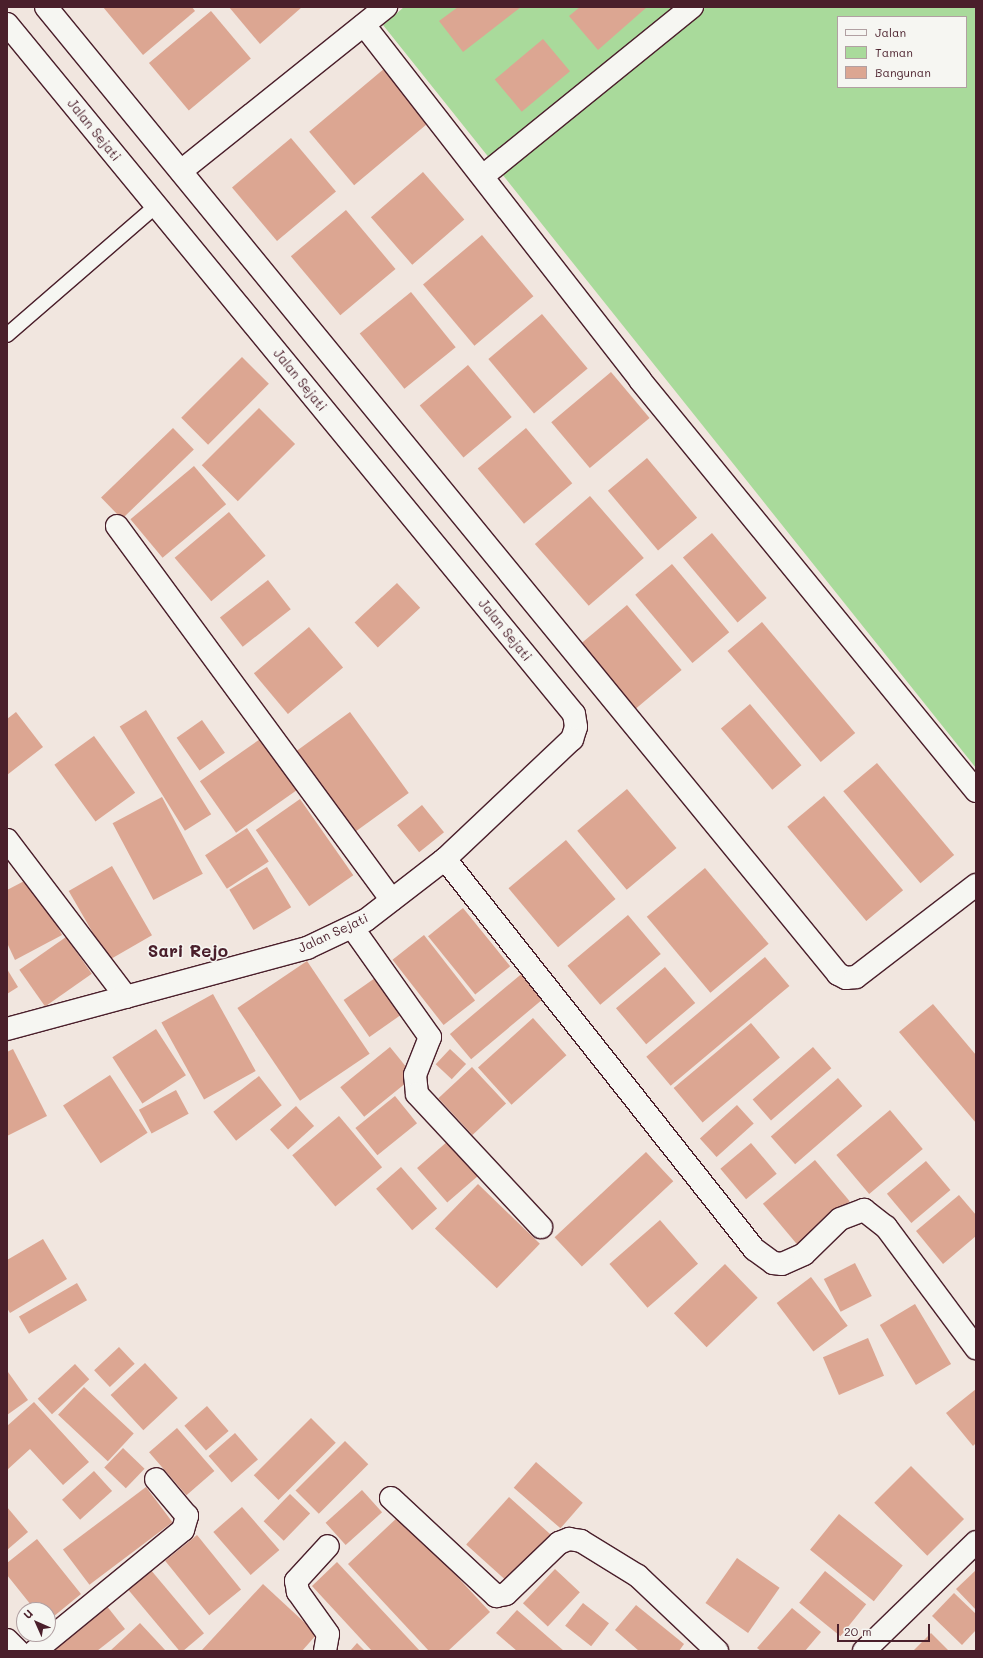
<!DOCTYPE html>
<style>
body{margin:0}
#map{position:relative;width:983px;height:1658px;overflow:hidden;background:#f1e6df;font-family:Mali,sans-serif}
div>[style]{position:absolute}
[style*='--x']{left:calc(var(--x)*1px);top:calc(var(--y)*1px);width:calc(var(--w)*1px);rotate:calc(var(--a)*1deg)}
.green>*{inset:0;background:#a9da9b}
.building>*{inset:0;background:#dca692;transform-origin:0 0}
.roads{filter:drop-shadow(1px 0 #4a1f2b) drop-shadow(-1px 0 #4a1f2b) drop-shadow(0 1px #4a1f2b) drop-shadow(0 -1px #4a1f2b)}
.service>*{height:14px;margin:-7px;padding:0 7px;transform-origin:7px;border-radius:7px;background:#f6f6f2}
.minor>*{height:22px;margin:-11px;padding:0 11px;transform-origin:11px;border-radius:11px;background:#f6f6f2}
.tertiary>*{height:22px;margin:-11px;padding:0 11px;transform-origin:11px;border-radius:11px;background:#f6f6f2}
span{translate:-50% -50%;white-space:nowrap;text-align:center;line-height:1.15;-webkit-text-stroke:3px #f6f6f2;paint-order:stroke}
.street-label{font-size:13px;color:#4a1f2b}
.district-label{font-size:17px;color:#4a1f2b;font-weight:700}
.frame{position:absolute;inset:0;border:8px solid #4a1f2b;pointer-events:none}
.legend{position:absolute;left:837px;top:16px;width:130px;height:72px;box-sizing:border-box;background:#f6f6f2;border:1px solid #b1a0a2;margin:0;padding:5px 7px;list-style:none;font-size:12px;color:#4a1f2b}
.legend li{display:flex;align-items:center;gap:8px;height:20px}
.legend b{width:20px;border:1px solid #b1a0a2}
.north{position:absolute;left:16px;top:1602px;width:40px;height:40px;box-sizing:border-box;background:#f6f6f2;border:1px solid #b1a0a2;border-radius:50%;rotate:315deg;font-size:11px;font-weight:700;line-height:16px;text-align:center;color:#4a1f2b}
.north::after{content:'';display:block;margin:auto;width:14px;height:18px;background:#4a1f2b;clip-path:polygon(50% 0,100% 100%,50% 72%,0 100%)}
.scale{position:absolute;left:837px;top:1624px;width:93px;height:18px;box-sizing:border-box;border:2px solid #4a1f2b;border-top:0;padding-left:5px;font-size:12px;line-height:14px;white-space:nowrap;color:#4a1f2b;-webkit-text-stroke:3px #f6f6f2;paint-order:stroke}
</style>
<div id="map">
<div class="green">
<div style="clip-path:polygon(evenodd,404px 7px,976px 7px,976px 768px,383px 25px,404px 7px,838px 17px,966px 17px,966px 87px,838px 87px,838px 17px)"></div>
</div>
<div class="building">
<div style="clip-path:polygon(103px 7px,192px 7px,195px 11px,143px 55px)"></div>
<div style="clip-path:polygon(229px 7px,302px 7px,260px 44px)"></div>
<div style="clip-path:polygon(458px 7px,521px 7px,463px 52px,439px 21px)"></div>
<div style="clip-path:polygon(580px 7px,647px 7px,598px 50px,569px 16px)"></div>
<div style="left:211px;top:11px;width:62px;height:81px;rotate:50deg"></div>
<div style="left:543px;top:39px;width:42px;height:63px;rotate:50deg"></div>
<div style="left:385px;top:68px;width:70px;height:99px;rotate:50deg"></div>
<div style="left:291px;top:138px;width:70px;height:77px;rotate:50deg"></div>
<div style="left:423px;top:172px;width:63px;height:69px;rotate:49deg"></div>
<div style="left:346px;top:210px;width:77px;height:72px;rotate:50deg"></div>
<div style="left:482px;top:235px;width:80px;height:77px;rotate:50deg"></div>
<div style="left:411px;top:292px;width:71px;height:66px;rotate:51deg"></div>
<div style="left:542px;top:314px;width:71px;height:70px;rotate:50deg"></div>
<div style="left:242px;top:357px;width:38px;height:86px;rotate:45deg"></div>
<div style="left:468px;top:365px;width:68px;height:63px;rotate:50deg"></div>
<div style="left:611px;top:372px;width:60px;height:78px;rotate:50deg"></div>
<div style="left:259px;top:408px;width:51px;height:81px;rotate:45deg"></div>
<div style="left:173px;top:428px;width:30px;height:100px;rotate:46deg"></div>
<div style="left:526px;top:428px;width:72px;height:63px;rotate:50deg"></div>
<div style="left:647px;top:458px;width:78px;height:51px;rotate:50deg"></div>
<div style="left:194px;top:466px;width:50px;height:83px;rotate:50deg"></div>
<div style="left:590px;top:496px;width:82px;height:73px;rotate:49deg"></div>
<div style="left:229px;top:512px;width:57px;height:71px;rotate:50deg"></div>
<div style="left:712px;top:533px;width:85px;height:38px;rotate:50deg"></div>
<div style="left:672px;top:564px;width:89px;height:48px;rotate:50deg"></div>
<div style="left:268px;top:580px;width:37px;height:61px;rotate:52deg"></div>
<div style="left:397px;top:583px;width:34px;height:58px;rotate:47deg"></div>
<div style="left:627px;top:605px;width:85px;height:65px;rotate:50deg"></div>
<div style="left:762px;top:622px;width:145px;height:45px;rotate:50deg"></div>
<div style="left:309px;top:627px;width:53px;height:72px;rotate:50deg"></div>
<div style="left:750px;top:704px;width:80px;height:38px;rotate:50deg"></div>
<div style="left:146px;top:710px;width:123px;height:31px;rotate:58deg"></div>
<div style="clip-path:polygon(16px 712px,43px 747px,7px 775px,7px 719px)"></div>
<div style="left:350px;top:712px;width:100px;height:67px;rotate:54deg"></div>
<div style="left:202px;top:720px;width:40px;height:31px;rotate:55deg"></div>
<div style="left:94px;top:736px;width:70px;height:49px;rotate:54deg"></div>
<div style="left:263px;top:737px;width:63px;height:77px;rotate:55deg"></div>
<div style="left:877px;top:763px;width:120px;height:44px;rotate:50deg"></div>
<div style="left:627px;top:789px;width:77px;height:65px;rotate:50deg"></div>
<div style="left:824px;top:796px;width:123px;height:48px;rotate:50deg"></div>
<div style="left:162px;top:797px;width:87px;height:56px;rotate:62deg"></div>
<div style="left:300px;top:799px;width:93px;height:54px;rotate:55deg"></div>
<div style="left:422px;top:805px;width:35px;height:32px;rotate:51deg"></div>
<div style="left:247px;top:828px;width:40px;height:50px;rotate:57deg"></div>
<div style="left:566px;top:840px;width:77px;height:75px;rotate:50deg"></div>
<div style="left:112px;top:866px;width:80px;height:50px;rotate:60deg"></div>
<div style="left:267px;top:867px;width:47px;height:44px;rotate:59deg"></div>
<div style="left:705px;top:868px;width:99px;height:76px;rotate:50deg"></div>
<div style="clip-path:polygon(32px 877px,62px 935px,15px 960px,7px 943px,7px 890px)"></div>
<div style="left:463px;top:908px;width:75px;height:45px;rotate:51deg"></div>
<div style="left:628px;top:915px;width:51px;height:79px;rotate:50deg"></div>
<div style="left:424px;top:935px;width:83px;height:40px;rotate:52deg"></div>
<div style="left:66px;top:937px;width:45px;height:57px;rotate:55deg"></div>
<div style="left:765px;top:957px;width:38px;height:155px;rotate:50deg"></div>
<div style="left:307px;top:961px;width:112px;height:84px;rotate:56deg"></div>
<div style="left:665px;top:967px;width:47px;height:64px;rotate:50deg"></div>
<div style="clip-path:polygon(7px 969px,18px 987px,7px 994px)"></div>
<div style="left:525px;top:971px;width:33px;height:98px;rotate:50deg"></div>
<div style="left:378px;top:976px;width:45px;height:42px;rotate:55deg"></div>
<div style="left:213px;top:994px;width:88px;height:59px;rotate:61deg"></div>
<div style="clip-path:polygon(933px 1004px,976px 1055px,976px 1123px,899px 1032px)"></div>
<div style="left:533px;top:1018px;width:50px;height:74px;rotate:48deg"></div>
<div style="left:751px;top:1023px;width:45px;height:101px;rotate:50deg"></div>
<div style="left:156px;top:1029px;width:55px;height:52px;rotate:57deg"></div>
<div style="left:390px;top:1047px;width:38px;height:64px;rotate:51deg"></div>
<div style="left:813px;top:1047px;width:28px;height:80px;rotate:49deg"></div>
<div style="clip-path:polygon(13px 1049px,47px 1116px,7px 1136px,7px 1052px)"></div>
<div style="left:450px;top:1049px;width:22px;height:21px;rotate:43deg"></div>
<div style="left:472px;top:1067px;width:50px;height:46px;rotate:47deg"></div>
<div style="left:110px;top:1075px;width:69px;height:56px;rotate:57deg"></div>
<div style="left:259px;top:1076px;width:37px;height:58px;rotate:52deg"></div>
<div style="left:838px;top:1078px;width:37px;height:89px;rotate:49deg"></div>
<div style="left:176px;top:1090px;width:27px;height:42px;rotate:62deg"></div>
<div style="left:395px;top:1096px;width:35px;height:51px;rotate:51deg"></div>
<div style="left:737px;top:1105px;width:25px;height:50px;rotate:48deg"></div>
<div style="left:296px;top:1106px;width:27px;height:35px;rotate:48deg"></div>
<div style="left:890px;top:1110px;width:51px;height:70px;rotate:50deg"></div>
<div style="left:339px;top:1116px;width:67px;height:61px;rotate:50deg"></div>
<div style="left:448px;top:1141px;width:46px;height:41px;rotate:49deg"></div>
<div style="left:751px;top:1143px;width:40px;height:40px;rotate:50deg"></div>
<div style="left:646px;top:1152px;width:40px;height:125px;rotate:47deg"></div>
<div style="left:815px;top:1160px;width:54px;height:68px;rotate:50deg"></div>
<div style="left:926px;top:1161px;width:38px;height:51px;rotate:50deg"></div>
<div style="left:401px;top:1167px;width:55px;height:33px;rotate:49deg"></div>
<div style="left:478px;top:1184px;width:86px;height:62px;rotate:44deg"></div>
<div style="clip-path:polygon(959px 1195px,976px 1215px,976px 1236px,943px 1264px,916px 1231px)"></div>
<div style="left:660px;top:1220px;width:58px;height:67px;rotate:49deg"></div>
<div style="clip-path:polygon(43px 1239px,67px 1279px,10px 1313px,7px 1308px,7px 1260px)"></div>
<div style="left:855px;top:1263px;width:37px;height:35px;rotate:63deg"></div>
<div style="left:725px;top:1264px;width:47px;height:71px;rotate:46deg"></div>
<div style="left:811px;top:1277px;width:61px;height:43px;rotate:53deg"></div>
<div style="left:77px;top:1283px;width:20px;height:67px;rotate:60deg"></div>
<div style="left:915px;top:1304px;width:70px;height:41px;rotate:59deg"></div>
<div style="left:868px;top:1338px;width:41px;height:49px;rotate:67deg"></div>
<div style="left:119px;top:1347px;width:23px;height:34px;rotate:47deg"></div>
<div style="left:145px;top:1363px;width:48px;height:47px;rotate:47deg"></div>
<div style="left:75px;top:1364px;width:21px;height:51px;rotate:47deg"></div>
<div style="clip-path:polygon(8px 1372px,28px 1400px,7px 1415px,7px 1373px)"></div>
<div style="left:84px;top:1387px;width:68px;height:38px;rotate:43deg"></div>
<div style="clip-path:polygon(976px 1389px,976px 1443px,973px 1446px,946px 1413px)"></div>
<div style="clip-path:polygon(34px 1402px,89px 1462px,63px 1485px,30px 1449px,7px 1470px,7px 1426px)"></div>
<div style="left:207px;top:1406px;width:33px;height:30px;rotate:49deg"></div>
<div style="left:311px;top:1418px;width:35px;height:81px;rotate:45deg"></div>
<div style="left:177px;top:1428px;width:57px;height:37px;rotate:49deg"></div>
<div style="left:235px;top:1433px;width:35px;height:35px;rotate:49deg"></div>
<div style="left:345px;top:1441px;width:33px;height:70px;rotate:45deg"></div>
<div style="left:123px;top:1448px;width:30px;height:27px;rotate:44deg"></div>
<div style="left:536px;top:1462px;width:62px;height:34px;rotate:41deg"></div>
<div style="left:911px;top:1466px;width:75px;height:52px;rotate:45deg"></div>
<div style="left:94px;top:1471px;width:27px;height:43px;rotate:48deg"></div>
<div style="left:146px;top:1487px;width:44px;height:104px;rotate:53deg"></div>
<div style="left:362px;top:1490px;width:30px;height:49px;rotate:48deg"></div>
<div style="left:290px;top:1494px;width:28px;height:38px;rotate:44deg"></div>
<div style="left:509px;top:1497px;width:59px;height:64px;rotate:42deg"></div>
<div style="clip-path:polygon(7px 1507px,28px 1532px,7px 1550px)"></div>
<div style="left:242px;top:1507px;width:57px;height:38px;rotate:49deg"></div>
<div style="left:839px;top:1514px;width:82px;height:46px;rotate:39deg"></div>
<div style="clip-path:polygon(400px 1515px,490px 1612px,448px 1651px,429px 1651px,348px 1564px)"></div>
<div style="left:197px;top:1535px;width:70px;height:41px;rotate:51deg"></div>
<div style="clip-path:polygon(37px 1539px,81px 1594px,48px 1621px,48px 1610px,35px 1610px,7px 1575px,7px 1563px)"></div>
<div style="left:737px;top:1558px;width:52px;height:55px;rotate:35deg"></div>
<div style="clip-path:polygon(337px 1562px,420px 1651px,372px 1651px,312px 1586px)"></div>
<div style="left:150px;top:1569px;width:84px;height:30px;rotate:50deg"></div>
<div style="left:555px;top:1569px;width:34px;height:47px;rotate:43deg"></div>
<div style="clip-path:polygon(976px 1570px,976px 1610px,956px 1589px)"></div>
<div style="left:825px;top:1571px;width:53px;height:41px;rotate:39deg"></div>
<div style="clip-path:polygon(263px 1584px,317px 1634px,302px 1651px,201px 1651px)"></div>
<div style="clip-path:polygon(954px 1593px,976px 1614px,976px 1630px,962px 1645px,932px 1616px)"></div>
<div style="clip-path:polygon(102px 1600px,125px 1629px,97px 1651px,51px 1651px)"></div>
<div style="left:583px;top:1603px;width:33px;height:29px;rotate:38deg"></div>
<div style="clip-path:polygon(636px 1605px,684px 1644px,679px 1651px,639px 1651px,615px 1630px)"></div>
<div style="clip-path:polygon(792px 1608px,821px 1632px,805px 1651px,761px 1651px,757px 1648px)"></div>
<div style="clip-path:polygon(517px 1610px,564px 1651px,517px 1651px,496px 1633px)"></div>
<div style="clip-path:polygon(140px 1623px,166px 1651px,110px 1651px)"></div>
<div style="clip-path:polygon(931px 1633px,949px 1651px,913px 1651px)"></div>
<div style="clip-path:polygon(357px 1643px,365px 1651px,350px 1651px)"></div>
</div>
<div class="roads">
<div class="service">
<div style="--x:7;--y:335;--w:197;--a:-40.9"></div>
</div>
<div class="minor">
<div style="--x:46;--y:7;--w:1250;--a:50.68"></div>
<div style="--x:838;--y:974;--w:9;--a:27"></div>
<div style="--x:846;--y:978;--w:10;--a:-6"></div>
<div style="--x:856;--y:977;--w:151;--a:-37.5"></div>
<div style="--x:364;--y:25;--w:450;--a:52.1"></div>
<div style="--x:640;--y:380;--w:531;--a:50.73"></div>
<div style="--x:181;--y:171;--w:263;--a:-38.7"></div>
<div style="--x:483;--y:176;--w:269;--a:-39"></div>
<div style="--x:117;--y:526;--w:464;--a:53.7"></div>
<div style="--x:7;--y:840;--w:197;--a:52.8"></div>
<div style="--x:445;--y:859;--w:498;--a:51.6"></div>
<div style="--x:754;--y:1249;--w:24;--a:36"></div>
<div style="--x:773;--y:1263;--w:9;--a:6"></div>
<div style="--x:782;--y:1264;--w:24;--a:-24"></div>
<div style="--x:804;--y:1254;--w:50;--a:-44.2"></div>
<div style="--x:840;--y:1219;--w:26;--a:-21"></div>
<div style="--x:864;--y:1210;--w:28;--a:38"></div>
<div style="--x:886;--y:1227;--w:151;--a:53.4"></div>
<div style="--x:352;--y:927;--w:135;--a:54.7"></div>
<div style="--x:430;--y:1037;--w:41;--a:111.5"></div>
<div style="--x:415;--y:1075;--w:19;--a:84"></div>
<div style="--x:417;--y:1094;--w:182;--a:47"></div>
<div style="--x:391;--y:1498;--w:144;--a:43"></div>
<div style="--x:496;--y:1596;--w:10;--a:-11"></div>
<div style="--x:506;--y:1594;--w:74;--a:-43.9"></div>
<div style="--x:559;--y:1543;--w:11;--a:-22"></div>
<div style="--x:569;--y:1539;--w:12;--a:9"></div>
<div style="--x:581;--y:1541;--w:67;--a:31.6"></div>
<div style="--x:638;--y:1576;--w:109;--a:43.5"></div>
<div style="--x:7;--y:1640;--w:16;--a:45"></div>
<div style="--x:35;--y:1651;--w:191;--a:-39.3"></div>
<div style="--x:183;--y:1530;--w:15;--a:-74"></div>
<div style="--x:187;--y:1516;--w:48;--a:-130"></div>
<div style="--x:325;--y:1651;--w:17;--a:-80"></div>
<div style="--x:328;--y:1634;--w:52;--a:-125.5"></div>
<div style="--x:298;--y:1592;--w:11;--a:-100"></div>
<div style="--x:296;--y:1581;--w:47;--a:-47.6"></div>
<div style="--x:864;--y:1651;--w:156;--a:-44.2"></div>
</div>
<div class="tertiary">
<div style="--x:7;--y:24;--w:893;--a:50.59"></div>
<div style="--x:574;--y:714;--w:13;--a:81"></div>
<div style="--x:576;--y:727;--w:13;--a:108"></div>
<div style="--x:572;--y:739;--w:175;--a:136.6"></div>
<div style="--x:445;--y:859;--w:100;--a:142.3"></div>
<div style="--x:366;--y:920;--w:65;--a:154.6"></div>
<div style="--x:307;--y:948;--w:311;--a:164.9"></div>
</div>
</div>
<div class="street-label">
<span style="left:94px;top:130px;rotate:51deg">Jalan Sejati</span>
<span style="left:300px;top:380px;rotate:51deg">Jalan Sejati</span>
<span style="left:505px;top:630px;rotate:51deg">Jalan Sejati</span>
<span style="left:333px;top:933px;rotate:-25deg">Jalan Sejati</span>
</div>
<div class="district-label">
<span style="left:188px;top:951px">Sari Rejo</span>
</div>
<div class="frame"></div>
<ul class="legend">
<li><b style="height:5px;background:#f6f6f2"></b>Jalan</li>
<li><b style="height:11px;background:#a9da9b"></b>Taman</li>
<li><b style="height:11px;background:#dca692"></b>Bangunan</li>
</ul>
<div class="north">U</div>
<div class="scale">20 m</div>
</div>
